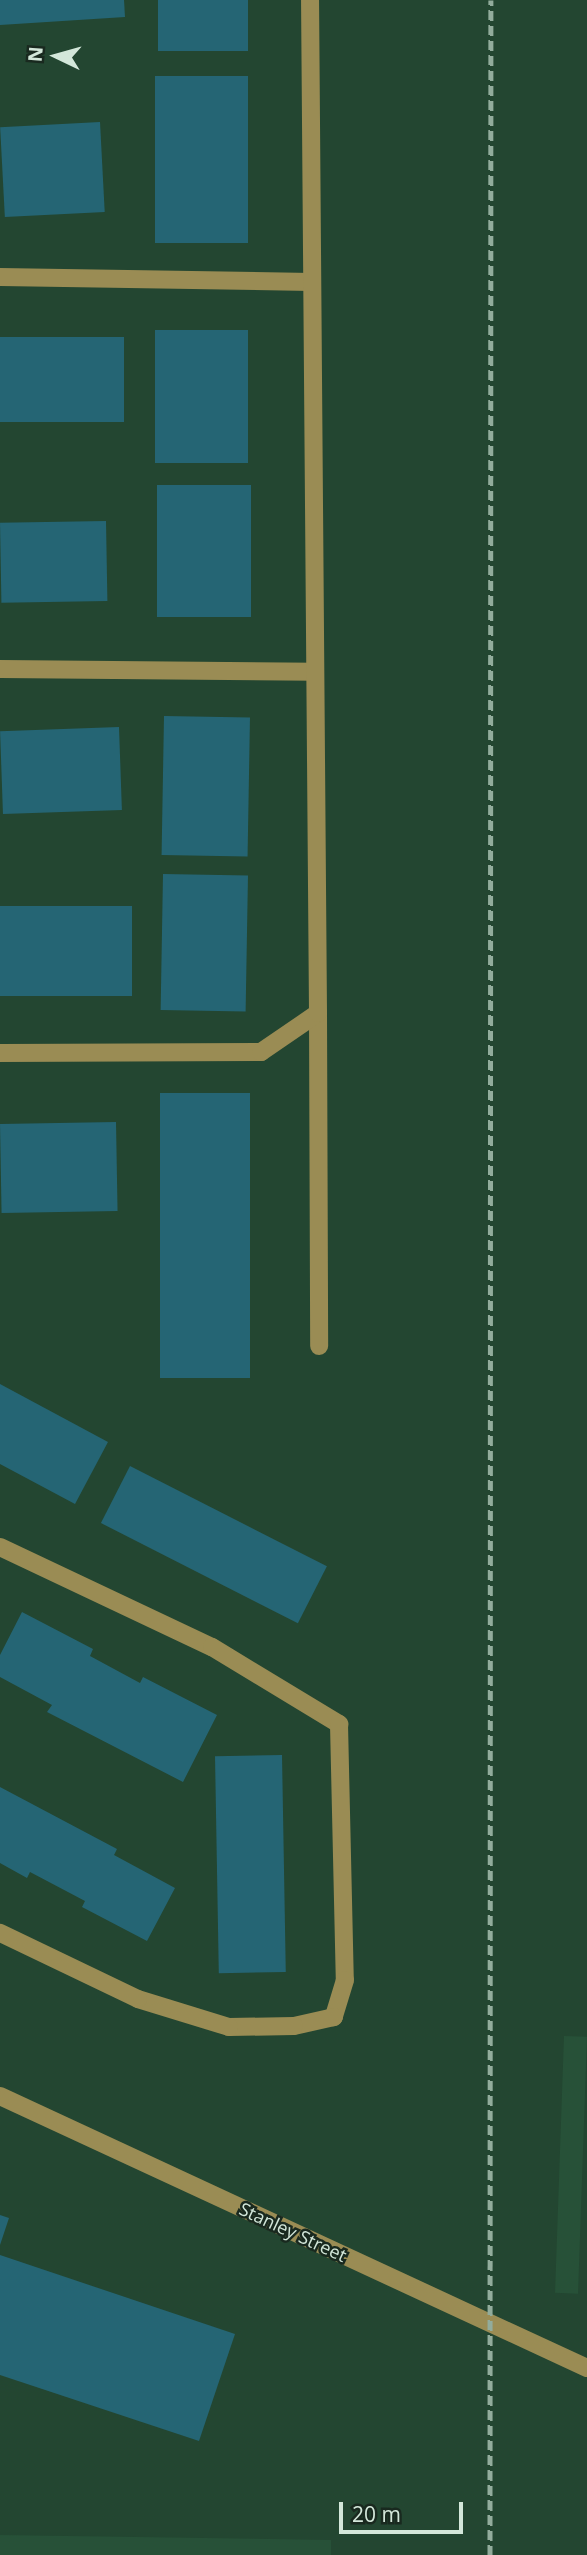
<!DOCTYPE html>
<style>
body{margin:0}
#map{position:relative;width:587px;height:2555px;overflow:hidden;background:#234631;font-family:"Open Sans",sans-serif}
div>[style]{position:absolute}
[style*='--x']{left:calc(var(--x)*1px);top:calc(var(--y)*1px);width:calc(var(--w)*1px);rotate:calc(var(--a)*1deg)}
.built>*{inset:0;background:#275138;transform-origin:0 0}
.building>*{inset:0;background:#256574;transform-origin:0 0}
.minor>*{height:18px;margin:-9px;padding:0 9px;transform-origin:9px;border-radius:9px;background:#9a8c54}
.rail>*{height:5px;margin-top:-2.5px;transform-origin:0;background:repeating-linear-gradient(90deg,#92ac9c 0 10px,transparent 0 15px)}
span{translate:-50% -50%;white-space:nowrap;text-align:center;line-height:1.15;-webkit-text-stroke:5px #19291f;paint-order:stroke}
.street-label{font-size:18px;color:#d3e7da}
.north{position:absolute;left:21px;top:21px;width:70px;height:70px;-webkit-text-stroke:5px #19291f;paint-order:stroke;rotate:275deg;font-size:19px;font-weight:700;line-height:28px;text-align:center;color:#d3e7da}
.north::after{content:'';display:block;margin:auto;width:24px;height:32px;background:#d3e7da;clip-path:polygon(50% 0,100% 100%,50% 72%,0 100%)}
.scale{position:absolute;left:339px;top:2502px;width:124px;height:32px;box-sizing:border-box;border:4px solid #d3e7da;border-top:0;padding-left:9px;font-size:21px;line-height:24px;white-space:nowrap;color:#d3e7da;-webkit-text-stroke:5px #19291f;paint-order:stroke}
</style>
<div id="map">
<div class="built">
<div style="left:564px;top:2036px;width:23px;height:257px;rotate:2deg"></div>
<div style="clip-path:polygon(0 2535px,331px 2540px,331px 2555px,0 2555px)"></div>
</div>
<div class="building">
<div style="clip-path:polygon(0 0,124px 0,125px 17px,0 25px)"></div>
<div style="left:158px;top:0;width:90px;height:51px"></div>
<div style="left:248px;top:76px;width:167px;height:93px;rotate:90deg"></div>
<div style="left:100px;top:122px;width:90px;height:100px;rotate:87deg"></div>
<div style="left:155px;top:330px;width:93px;height:133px"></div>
<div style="left:124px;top:337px;width:85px;height:124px;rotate:90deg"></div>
<div style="left:251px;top:485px;width:132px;height:94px;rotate:90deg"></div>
<div style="left:106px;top:521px;width:80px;height:106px;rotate:89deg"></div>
<div style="left:164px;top:716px;width:86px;height:139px;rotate:1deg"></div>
<div style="left:119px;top:727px;width:83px;height:119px;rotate:88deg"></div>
<div style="left:163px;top:874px;width:85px;height:136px;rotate:1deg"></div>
<div style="left:0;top:906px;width:132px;height:90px"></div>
<div style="left:160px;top:1093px;width:90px;height:285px"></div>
<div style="left:116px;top:1122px;width:89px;height:116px;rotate:89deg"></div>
<div style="clip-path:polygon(0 1384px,108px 1442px,75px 1504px,0 1464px)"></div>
<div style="left:130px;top:1466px;width:221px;height:64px;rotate:27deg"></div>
<div style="clip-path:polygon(22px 1612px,93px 1649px,90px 1656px,140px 1683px,143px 1677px,217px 1715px,183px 1782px,47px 1712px,52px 1705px,0 1677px,0 1655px)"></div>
<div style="left:282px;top:1755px;width:217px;height:67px;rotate:89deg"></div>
<div style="clip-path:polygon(0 1787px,117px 1849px,114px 1855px,175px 1888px,147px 1941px,82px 1907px,85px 1901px,30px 1872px,27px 1878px,0 1863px)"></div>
<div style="clip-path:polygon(0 2215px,9px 2218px,0 2245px)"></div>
<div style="clip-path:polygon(0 2255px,235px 2334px,199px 2441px,0 2375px)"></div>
</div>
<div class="minor">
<div style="--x:0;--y:277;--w:312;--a:0.9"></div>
<div style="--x:0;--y:669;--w:315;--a:0.5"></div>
<div style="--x:318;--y:1013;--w:333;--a:89.8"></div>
<div style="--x:0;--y:1053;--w:261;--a:-0.2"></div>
<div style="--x:261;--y:1052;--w:69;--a:-34.4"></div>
<div style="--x:318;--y:1013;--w:1013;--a:-90.45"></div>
<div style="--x:0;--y:1547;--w:234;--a:25.3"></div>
<div style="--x:212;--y:1647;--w:149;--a:31.2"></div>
<div style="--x:339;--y:1724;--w:256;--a:88.7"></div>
<div style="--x:345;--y:1980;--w:39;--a:107"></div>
<div style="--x:334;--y:2017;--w:41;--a:167.3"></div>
<div style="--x:294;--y:2026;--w:65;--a:179.1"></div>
<div style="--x:229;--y:2027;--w:95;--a:-162.9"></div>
<div style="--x:138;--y:1999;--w:153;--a:-154.4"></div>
<div style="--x:0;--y:2096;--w:647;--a:24.86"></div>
</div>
<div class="rail">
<div style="--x:490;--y:2555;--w:2555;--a:-89.98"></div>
</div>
<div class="street-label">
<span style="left:293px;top:2232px;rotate:25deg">Stanley Street</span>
</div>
<div class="north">N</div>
<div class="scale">20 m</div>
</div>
